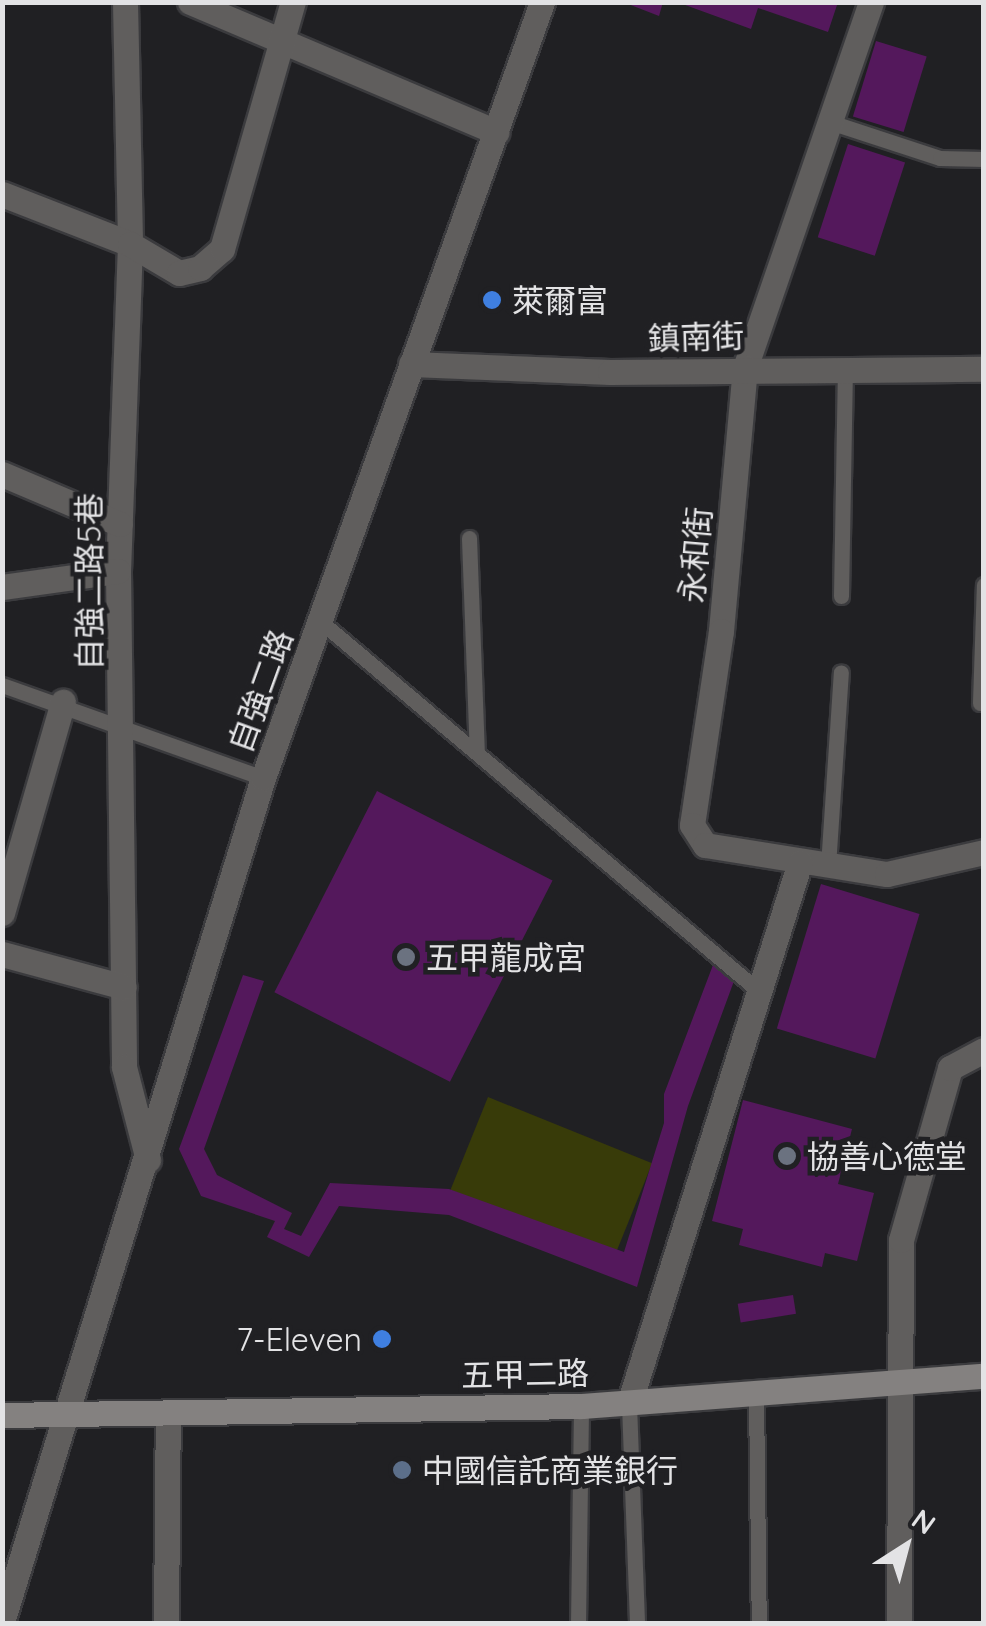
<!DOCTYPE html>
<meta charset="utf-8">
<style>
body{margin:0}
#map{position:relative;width:986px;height:1626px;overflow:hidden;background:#202023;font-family:Quicksand,"Noto Sans TC",sans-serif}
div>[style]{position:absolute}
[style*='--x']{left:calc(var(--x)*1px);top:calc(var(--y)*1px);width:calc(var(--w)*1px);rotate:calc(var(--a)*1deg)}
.green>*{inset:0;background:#383b09;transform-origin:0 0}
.building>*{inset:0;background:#54185c;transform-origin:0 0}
.roads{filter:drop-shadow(2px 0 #3b3b3e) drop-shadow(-2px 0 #3b3b3e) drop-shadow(0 2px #3b3b3e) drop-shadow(0 -2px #3b3b3e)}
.service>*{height:15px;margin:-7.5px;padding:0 7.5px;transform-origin:7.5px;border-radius:7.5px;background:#605e5d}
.minor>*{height:25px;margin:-12.5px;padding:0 12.5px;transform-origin:12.5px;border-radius:12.5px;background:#605e5d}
.tertiary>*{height:25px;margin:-12.5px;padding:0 12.5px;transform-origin:12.5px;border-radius:12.5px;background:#605e5d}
.secondary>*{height:25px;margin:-12.5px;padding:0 12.5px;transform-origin:12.5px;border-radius:12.5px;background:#848180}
.dots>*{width:28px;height:28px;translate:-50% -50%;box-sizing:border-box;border:5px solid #202023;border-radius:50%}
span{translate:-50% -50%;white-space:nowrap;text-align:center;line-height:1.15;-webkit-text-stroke:9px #202023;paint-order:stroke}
.poi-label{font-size:32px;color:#e3e3e5}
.left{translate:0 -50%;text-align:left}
.right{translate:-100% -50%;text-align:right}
.street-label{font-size:32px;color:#e3e3e5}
.frame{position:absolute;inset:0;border:5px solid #e3e3e5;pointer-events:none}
.north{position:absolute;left:856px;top:1496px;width:100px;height:100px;-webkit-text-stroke:8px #202023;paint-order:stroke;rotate:36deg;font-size:28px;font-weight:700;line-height:40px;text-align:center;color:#e3e3e5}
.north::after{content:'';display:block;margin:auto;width:35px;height:45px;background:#e3e3e5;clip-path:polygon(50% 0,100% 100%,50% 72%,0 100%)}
</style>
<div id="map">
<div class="green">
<div style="left:488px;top:1097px;width:177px;height:100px;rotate:22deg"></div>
</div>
<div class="building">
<div style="clip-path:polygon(623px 2px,663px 2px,659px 16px)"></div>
<div style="clip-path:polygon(677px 2px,838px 2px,828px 32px,758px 8px,751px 29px)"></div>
<div style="left:876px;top:41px;width:53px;height:79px;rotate:17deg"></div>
<div style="left:848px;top:144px;width:60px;height:98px;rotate:18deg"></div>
<div style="left:377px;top:791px;width:197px;height:226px;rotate:27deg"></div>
<div style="left:821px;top:884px;width:103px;height:151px;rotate:17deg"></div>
<div style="clip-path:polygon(713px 965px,734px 981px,688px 1106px,637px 1287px,449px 1215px,339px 1206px,309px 1257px,267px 1237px,275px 1221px,201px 1196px,179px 1149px,243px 975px,264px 981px,204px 1149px,217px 1175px,292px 1213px,284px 1229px,301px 1236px,330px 1183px,449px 1189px,624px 1252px,664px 1123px,664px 1094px)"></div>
<div style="clip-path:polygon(743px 1100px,852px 1129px,838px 1184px,874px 1193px,857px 1261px,825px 1253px,822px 1267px,739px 1245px,743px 1229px,712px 1221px)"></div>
<div style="left:793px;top:1295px;width:19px;height:56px;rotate:81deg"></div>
</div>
<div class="roads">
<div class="service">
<div style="--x:830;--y:122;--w:116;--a:18.1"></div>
<div style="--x:940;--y:158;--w:44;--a:1.3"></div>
<div style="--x:469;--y:538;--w:215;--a:87.9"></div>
<div style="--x:841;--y:596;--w:228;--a:-89"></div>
<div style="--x:320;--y:621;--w:576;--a:40.14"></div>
<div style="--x:2;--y:685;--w:277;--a:19.6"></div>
<div style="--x:980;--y:703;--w:118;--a:-88.1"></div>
<div style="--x:828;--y:866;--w:194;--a:-86.2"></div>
<div style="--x:756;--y:1394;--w:230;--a:89.3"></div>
<div style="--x:629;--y:1404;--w:220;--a:87.9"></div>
<div style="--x:578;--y:1624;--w:218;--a:-89.2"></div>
</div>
<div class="minor">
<div style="--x:125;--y:2;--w:242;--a:88.8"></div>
<div style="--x:130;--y:244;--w:327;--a:92.1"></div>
<div style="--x:118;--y:571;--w:496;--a:89.3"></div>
<div style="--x:124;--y:1067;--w:96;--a:75.5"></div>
<div style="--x:190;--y:2;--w:333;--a:23"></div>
<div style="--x:871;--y:2;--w:386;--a:109"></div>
<div style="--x:745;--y:367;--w:265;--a:95.2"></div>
<div style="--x:721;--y:631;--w:196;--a:98.5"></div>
<div style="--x:692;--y:825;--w:24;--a:57"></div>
<div style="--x:705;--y:845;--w:184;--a:9.1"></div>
<div style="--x:887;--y:874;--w:99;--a:-12.8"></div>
<div style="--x:2;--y:194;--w:137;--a:21.3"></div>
<div style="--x:130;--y:244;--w:57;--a:30.6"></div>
<div style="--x:179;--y:273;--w:22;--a:-13"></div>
<div style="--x:200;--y:268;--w:29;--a:-41"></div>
<div style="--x:222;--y:249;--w:257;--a:-74"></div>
<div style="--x:411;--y:364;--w:199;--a:2.3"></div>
<div style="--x:610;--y:372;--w:374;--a:-0.5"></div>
<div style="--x:2;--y:474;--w:128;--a:23"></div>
<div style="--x:2;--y:587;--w:117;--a:-7.9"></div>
<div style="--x:2;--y:913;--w:220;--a:-73.9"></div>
<div style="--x:2;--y:954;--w:126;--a:15.1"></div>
<div style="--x:629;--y:1404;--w:568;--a:-72.49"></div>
<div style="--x:2;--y:1622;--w:221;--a:-72.9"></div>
<div style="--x:166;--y:1624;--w:212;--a:-89.5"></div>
<div style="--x:899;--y:1624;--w:384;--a:-89.7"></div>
<div style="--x:901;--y:1240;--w:179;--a:-74.1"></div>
<div style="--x:950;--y:1068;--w:38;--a:-28"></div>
</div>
<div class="tertiary">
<div style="--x:67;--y:1411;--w:663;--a:-72.8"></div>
<div style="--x:263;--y:778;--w:825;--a:-70.22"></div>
</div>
<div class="secondary">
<div style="--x:2;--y:1415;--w:579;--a:-0.89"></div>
<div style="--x:581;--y:1406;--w:404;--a:-4.3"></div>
</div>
</div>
<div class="dots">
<div style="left:492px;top:300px;background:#3f7fe0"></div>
<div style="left:406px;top:957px;background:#6b7280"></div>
<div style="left:787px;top:1156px;background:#6b7280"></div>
<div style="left:382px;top:1339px;background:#3f7fe0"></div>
<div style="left:402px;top:1470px;background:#5c6f8a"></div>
</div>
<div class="poi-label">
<span class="left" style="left:512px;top:300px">萊爾富</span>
<span class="left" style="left:426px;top:957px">五甲龍成宮</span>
<span class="left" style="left:807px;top:1156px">協善心德堂</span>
<span class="right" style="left:362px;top:1339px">7-Eleven</span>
<span class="left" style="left:422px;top:1470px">中國信託商業銀行</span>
</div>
<div class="street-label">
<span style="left:696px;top:337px;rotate:-2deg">鎮南街</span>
<span style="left:695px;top:555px;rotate:-85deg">永和街</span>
<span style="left:89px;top:582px;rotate:-90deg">自強二路5巷</span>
<span style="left:260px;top:691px;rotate:-70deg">自強二路</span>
<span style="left:525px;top:1374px;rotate:-1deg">五甲二路</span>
</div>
<div class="frame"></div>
<div class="north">N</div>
</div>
